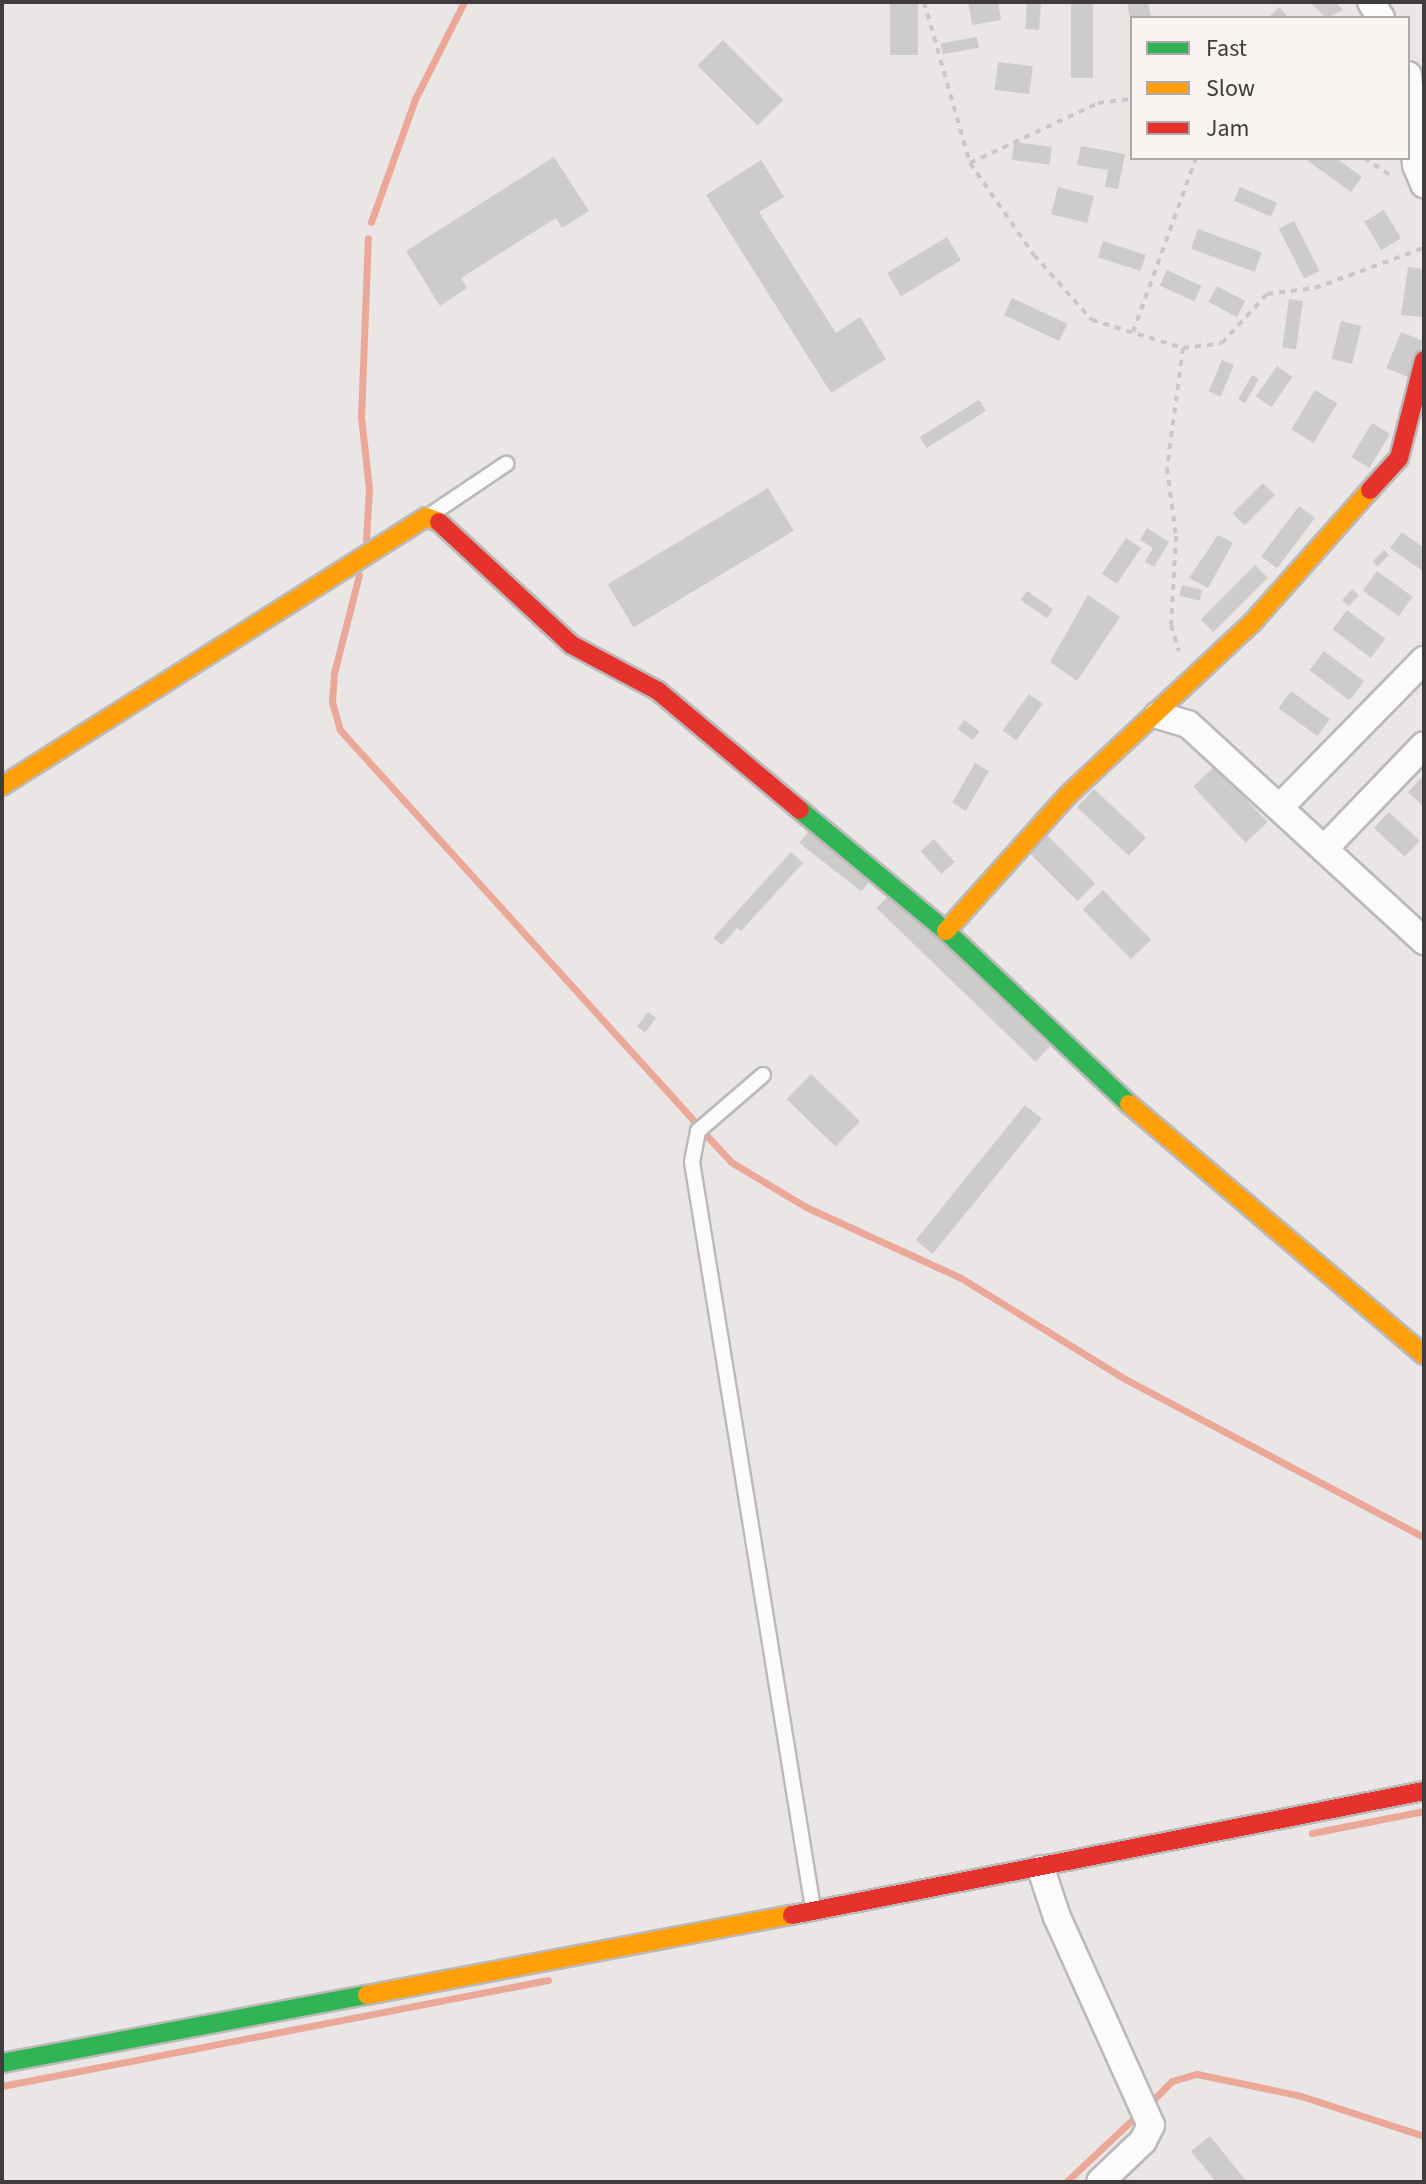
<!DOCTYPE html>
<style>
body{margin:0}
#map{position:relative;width:1426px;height:2184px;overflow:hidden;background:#eae6e6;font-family:"Source Sans 3",sans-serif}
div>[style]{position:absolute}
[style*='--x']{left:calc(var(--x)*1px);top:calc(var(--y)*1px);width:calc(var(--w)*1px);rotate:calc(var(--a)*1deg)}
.stream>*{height:7px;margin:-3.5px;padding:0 3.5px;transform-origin:3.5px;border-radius:3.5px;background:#eba898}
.building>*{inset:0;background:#cecbcb;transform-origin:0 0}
.path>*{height:4px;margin-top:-2px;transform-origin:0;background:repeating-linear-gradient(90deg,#c9c7c7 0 6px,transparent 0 12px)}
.roads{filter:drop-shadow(2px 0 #bcb9b9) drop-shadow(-2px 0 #bcb9b9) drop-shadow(0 2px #bcb9b9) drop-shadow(0 -2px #bcb9b9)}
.lane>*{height:14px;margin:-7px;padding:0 7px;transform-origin:7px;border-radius:7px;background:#fcfbfb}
.street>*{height:26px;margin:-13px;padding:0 13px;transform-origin:13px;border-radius:13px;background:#fcfbfb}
.fast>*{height:18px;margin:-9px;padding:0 9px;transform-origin:9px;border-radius:9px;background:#30b455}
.slow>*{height:18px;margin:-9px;padding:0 9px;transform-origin:9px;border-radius:9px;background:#ff9f0a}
.jam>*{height:18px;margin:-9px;padding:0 9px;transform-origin:9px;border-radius:9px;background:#e5322d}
span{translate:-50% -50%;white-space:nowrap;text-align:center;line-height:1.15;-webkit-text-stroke:7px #f9f3f1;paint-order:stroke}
.frame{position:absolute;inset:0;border:4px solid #3f3c3b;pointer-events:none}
.legend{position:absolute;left:1130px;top:16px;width:280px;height:144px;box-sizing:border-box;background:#f9f3f1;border:2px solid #afaaa8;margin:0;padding:10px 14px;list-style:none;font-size:24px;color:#3f3c3b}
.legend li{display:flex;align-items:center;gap:16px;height:40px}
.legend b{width:40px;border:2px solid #afaaa8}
</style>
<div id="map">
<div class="stream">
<div style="--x:371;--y:222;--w:131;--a:-70.3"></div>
<div style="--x:415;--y:99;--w:109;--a:-63.2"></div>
<div style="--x:366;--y:539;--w:50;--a:-86.6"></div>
<div style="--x:369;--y:489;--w:72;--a:-96.3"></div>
<div style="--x:361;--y:417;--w:179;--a:-87.8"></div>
<div style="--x:359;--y:575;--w:101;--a:104.3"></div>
<div style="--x:334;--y:673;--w:29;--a:94"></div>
<div style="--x:332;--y:702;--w:29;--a:74"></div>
<div style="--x:340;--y:730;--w:530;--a:47.83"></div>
<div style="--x:707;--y:1136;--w:35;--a:47"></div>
<div style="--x:731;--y:1162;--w:87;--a:31"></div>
<div style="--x:806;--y:1207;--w:170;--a:24.6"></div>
<div style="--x:961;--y:1278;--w:195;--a:31.6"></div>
<div style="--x:1127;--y:1380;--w:336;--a:27.9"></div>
<div style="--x:1312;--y:1833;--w:114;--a:-11.1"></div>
<div style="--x:2;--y:2086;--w:556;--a:-10.99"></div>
<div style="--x:1154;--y:2099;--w:25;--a:-45"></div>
<div style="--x:1172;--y:2081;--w:26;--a:-16"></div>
<div style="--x:1197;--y:2074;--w:106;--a:11.9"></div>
<div style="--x:1301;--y:2096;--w:129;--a:18"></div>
<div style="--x:1066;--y:2182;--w:92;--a:-43.2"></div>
</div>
<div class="building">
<div style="left:890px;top:2px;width:28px;height:53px"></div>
<div style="clip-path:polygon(968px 2px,998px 2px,1001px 20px,972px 25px)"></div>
<div style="left:1027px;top:2px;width:14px;height:27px;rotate:4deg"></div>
<div style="left:1071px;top:2px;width:22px;height:76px"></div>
<div style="clip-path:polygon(1127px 2px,1148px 2px,1151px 18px,1130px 18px)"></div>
<div style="clip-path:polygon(1310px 2px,1335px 2px,1343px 10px,1326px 18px)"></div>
<div style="clip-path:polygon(1279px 7px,1289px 18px,1268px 18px)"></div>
<div style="left:977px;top:37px;width:11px;height:37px;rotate:80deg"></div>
<div style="left:723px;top:40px;width:85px;height:36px;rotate:45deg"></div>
<div style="left:998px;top:62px;width:35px;height:28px;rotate:7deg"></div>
<div style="left:1014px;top:142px;width:38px;height:18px;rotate:7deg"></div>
<div style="clip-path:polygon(1081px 146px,1125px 154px,1118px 189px,1105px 187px,1108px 170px,1077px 165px)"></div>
<div style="clip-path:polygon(554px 157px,589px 211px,562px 228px,556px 218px,461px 278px,467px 288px,440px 306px,406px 251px)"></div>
<div style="clip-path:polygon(1304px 158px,1336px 158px,1362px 177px,1351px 192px)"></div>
<div style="clip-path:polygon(761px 160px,784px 197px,759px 212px,836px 333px,860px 317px,886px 359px,831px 393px,706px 195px)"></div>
<div style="left:1058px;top:187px;width:37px;height:28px;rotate:14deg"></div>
<div style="left:1240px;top:187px;width:40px;height:15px;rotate:23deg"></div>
<div style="left:1384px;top:210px;width:33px;height:23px;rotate:59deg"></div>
<div style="left:1294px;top:221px;width:56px;height:17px;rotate:63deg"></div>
<div style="left:1198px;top:229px;width:68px;height:21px;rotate:20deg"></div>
<div style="left:947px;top:237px;width:27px;height:70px;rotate:59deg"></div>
<div style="left:1103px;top:241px;width:45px;height:17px;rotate:18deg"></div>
<div style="clip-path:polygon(1408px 267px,1424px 269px,1422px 317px,1401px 315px)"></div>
<div style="left:1167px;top:270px;width:38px;height:17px;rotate:25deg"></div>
<div style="left:1217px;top:286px;width:32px;height:18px;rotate:28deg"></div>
<div style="left:1012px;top:298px;width:61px;height:19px;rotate:25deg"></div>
<div style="left:1289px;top:299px;width:14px;height:49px;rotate:8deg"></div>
<div style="left:1341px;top:321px;width:21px;height:39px;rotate:14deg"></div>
<div style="left:1401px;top:332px;width:24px;height:39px;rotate:22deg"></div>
<div style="left:1222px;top:360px;width:13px;height:34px;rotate:23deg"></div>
<div style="left:1277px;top:366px;width:19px;height:37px;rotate:35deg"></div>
<div style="left:1252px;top:375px;width:8px;height:28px;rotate:30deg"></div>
<div style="left:1315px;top:390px;width:26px;height:46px;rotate:31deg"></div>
<div style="left:979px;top:400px;width:13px;height:70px;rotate:58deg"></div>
<div style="left:1372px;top:423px;width:21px;height:40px;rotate:31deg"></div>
<div style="left:1263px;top:483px;width:17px;height:43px;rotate:45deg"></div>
<div style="left:768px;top:488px;width:50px;height:187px;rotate:59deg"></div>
<div style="left:1299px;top:506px;width:20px;height:63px;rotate:37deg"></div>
<div style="clip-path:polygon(1147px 528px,1169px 542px,1154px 567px,1145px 562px,1153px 548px,1140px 540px)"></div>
<div style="clip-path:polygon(1402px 532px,1424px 548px,1424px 572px,1390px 548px)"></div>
<div style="clip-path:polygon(1218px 535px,1233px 543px,1208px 588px,1189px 578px)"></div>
<div style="left:1126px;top:538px;width:18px;height:43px;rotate:34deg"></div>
<div style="left:1384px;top:550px;width:7px;height:16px;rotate:45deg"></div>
<div style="left:1255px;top:565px;width:18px;height:77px;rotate:45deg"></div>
<div style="left:1377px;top:571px;width:44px;height:24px;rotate:36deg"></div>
<div style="left:1182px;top:585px;width:21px;height:11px;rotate:14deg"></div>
<div style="left:1352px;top:589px;width:9px;height:15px;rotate:41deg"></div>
<div style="left:1027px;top:591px;width:32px;height:11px;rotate:35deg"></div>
<div style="clip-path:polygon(1088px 595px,1120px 617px,1077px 681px,1050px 662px)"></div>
<div style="left:1347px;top:610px;width:48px;height:24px;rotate:37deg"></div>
<div style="left:1324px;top:651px;width:50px;height:24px;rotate:37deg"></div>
<div style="left:1291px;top:691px;width:48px;height:21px;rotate:36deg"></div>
<div style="left:1029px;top:694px;width:17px;height:45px;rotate:36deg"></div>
<div style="left:964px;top:720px;width:19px;height:11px;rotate:36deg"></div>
<div style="left:975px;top:763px;width:16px;height:46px;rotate:30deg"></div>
<div style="left:1215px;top:766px;width:77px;height:30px;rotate:47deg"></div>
<div style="clip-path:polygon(1422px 777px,1424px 778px,1424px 807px,1408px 792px)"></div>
<div style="left:1094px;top:789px;width:71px;height:25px;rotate:43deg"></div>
<div style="left:1389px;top:812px;width:42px;height:22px;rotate:43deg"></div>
<div style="left:811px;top:828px;width:79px;height:19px;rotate:38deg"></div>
<div style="left:1045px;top:833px;width:71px;height:25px;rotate:45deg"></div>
<div style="left:934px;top:839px;width:31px;height:18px;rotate:48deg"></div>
<div style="clip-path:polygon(791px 852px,803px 863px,741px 931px,737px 928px,722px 945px,713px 938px)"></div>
<div style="left:1103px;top:890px;width:69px;height:28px;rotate:46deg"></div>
<div style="left:891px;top:893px;width:221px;height:21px;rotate:44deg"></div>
<div style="left:648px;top:1012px;width:10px;height:18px;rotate:37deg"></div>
<div style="left:811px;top:1074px;width:68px;height:35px;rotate:44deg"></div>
<div style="left:1025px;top:1105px;width:22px;height:174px;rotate:39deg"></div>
<div style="clip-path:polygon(1210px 2136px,1247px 2182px,1216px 2182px,1191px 2151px)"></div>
</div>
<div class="path">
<div style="--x:924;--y:2;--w:167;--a:74.1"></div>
<div style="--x:970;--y:163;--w:112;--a:55.2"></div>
<div style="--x:1034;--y:255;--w:87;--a:48.3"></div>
<div style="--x:1092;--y:320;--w:95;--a:17.1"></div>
<div style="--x:1183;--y:348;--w:121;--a:97.6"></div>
<div style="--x:1167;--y:468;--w:69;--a:82.5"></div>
<div style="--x:1176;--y:536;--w:89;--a:93.2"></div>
<div style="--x:1171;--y:625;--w:27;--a:73"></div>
<div style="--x:1364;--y:158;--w:35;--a:33"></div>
<div style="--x:970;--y:163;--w:141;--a:-25.1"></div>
<div style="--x:1098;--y:103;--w:34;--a:-7"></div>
<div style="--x:1133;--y:332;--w:185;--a:-70.1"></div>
<div style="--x:1183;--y:348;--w:39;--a:-7"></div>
<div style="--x:1222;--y:343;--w:67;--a:-47.4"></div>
<div style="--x:1267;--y:294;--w:48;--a:-7.1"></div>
<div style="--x:1315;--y:288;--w:116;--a:-20.2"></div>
</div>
<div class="roads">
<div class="lane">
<div style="--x:430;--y:515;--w:92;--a:-33.9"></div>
<div style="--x:763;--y:1075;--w:86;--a:139.3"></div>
<div style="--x:698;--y:1131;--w:32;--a:101"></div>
<div style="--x:692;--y:1162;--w:756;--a:80.79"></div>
</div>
<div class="street">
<div style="--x:1371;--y:2;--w:19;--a:58"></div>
<div style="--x:1408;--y:75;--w:90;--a:84.9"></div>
<div style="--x:1416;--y:165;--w:21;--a:67"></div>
<div style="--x:1158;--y:715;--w:31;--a:17"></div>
<div style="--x:1188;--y:724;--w:321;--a:42.6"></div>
<div style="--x:1280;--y:807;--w:206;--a:-45.6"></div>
<div style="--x:1324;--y:849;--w:144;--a:-46.1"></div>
<div style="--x:1041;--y:1869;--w:51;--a:71.6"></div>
<div style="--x:1057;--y:1917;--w:228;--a:65.7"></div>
<div style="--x:1151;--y:2125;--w:18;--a:117"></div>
<div style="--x:1143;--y:2141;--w:59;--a:136.4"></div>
</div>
<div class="fast">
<div style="--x:800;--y:810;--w:190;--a:39.7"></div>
<div style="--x:946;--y:931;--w:252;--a:43.4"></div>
<div style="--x:2;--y:2063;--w:371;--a:-10.6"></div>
</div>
<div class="slow">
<div style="--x:2;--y:786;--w:502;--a:-32.39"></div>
<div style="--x:426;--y:517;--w:14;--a:21"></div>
<div style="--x:946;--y:931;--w:183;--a:-48.1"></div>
<div style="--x:1068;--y:795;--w:252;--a:-43.1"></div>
<div style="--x:1252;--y:623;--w:178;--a:-48.4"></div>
<div style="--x:1129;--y:1104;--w:387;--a:40.4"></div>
<div style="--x:367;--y:1995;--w:432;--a:-10.7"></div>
</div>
<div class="jam">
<div style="--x:1370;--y:490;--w:43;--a:-47.8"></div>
<div style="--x:1399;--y:458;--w:101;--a:-75.7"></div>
<div style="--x:439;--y:522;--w:181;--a:42.8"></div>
<div style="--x:572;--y:645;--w:98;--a:28.1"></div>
<div style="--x:658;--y:691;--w:185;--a:40"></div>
<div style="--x:792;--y:1915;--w:644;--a:-11.1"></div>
</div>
</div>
<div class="frame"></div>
<ul class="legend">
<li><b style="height:10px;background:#30b455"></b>Fast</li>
<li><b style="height:10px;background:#ff9f0a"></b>Slow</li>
<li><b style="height:10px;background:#e5322d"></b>Jam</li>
</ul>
</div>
